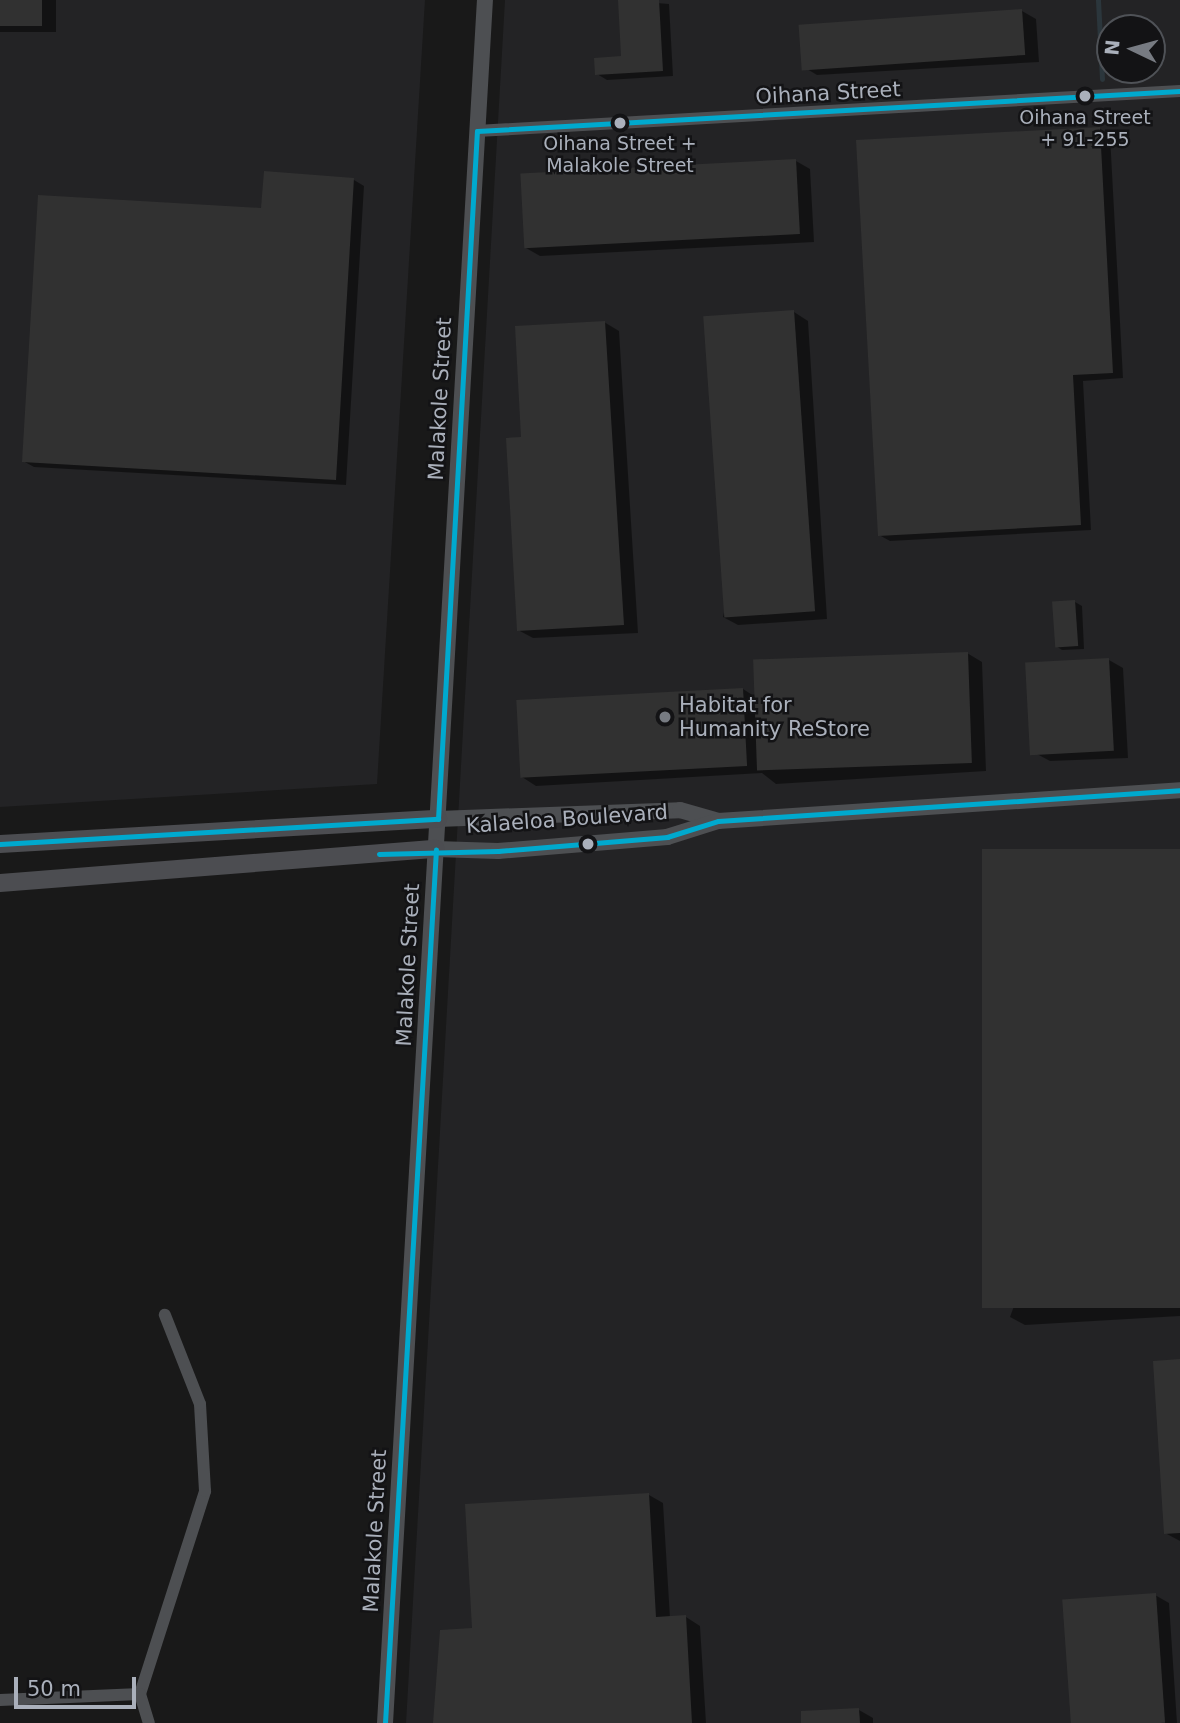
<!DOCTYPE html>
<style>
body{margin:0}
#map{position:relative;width:1180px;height:1723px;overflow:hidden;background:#191919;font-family:"DejaVu Sans",sans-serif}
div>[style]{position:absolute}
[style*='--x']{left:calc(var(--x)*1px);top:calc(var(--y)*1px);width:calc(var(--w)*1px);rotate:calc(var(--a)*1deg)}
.built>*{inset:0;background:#232325}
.shadow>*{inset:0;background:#0007;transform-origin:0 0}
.stream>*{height:5px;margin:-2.5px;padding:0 2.5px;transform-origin:2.5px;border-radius:2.5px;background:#2b363c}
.building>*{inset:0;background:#313131;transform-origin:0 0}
.minor>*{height:12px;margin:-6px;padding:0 6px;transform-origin:6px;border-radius:6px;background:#4d4f52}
.tertiary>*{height:16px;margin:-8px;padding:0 8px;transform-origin:8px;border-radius:8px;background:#4d4f52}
.secondary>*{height:18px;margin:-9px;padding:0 9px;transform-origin:9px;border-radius:9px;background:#4c4d51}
.bus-1>*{height:5px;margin:-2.5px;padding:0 2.5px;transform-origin:2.5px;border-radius:2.5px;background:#00a9ce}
.dots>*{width:19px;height:19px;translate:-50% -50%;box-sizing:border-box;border:4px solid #131315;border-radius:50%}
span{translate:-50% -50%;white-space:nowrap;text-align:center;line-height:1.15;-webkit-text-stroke:5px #131315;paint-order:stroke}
.bus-label{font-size:19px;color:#aab0bb}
.street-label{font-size:21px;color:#aab0bb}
.poi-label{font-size:21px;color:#aab0bb}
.left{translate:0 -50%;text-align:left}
.north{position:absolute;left:1096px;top:14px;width:70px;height:70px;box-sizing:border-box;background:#131315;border:2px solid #4f5257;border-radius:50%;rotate:275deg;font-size:19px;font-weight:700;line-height:28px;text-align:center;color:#aab0bb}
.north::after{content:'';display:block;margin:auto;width:24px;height:32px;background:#777b82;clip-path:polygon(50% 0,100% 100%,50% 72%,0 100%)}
.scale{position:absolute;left:14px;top:1677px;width:122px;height:32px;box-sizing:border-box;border:4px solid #aab0bb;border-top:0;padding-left:9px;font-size:21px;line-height:24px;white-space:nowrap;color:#aab0bb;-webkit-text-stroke:5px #131315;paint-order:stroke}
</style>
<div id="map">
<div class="built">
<div style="clip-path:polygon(0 0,425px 0,377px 784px,0 807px)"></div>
<div style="clip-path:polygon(evenodd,505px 0,1180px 0,1180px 1723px,406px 1723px,505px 0,1110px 28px,1152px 28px,1152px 70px,1110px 70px,1110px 28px)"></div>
</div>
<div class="shadow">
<div style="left:0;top:0;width:56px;height:32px"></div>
<div style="clip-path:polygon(620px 0,669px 4px,673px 76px,607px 80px,597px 74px,623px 58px)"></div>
<div style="clip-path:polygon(1022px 11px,1036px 19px,1039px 62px,817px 75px,802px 66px)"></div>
<div style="clip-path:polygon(1099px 128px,1110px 135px,1123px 378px,1083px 381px,1091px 530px,890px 541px,879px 535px)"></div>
<div style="clip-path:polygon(796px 161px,810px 169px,814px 242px,540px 256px,526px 248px)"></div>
<div style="clip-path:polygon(265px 173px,354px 180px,364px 186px,346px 485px,34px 467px,23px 461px,263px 210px)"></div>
<div style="clip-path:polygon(794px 312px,808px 321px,827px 619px,738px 625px,723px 617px)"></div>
<div style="clip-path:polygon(604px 322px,619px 331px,638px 633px,533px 638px,518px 630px,523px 439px)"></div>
<div style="clip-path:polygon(1075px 602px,1082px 606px,1084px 649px,1062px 650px,1056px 646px)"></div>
<div style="clip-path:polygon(967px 653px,982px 662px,986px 771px,776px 784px,762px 773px,536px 786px,522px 777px,743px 689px,757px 698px)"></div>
<div style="clip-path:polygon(1109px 660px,1123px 668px,1128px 758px,1050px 761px,1035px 753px)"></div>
<div style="clip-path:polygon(1180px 850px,1180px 1316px,1025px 1325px,1010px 1317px)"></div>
<div style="clip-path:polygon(1180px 1361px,1180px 1541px,1165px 1533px)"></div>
<div style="clip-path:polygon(649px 1495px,663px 1503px,670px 1618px,686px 1617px,700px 1626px,706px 1723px,435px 1723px,474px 1630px)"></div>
<div style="clip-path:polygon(1155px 1595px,1169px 1603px,1177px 1723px,1072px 1723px)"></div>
<div style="clip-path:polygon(859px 1710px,873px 1718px,873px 1723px,803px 1723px)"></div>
</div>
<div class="stream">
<div style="--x:1098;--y:0;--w:79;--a:87.1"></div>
</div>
<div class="building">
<div style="left:0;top:0;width:42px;height:26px"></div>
<div style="clip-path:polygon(618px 0,659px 0,663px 71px,595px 75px,594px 58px,621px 56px)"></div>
<div style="left:1022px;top:9px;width:46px;height:224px;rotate:86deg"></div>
<div style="clip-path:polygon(1100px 127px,1113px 373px,1073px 375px,1081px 525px,878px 536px,856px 140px)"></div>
<div style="left:796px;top:159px;width:75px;height:276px;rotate:87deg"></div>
<div style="clip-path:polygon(264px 171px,354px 178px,336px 480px,22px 462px,38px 195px,261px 208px)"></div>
<div style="left:794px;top:310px;width:302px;height:91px;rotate:86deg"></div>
<div style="clip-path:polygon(605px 321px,624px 625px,517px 631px,506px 438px,521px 437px,515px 326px)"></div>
<div style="left:1075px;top:600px;width:46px;height:23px;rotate:86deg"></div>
<div style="left:968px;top:652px;width:111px;height:215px;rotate:88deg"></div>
<div style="left:1109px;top:658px;width:93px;height:84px;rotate:87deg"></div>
<div style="left:743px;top:688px;width:78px;height:227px;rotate:87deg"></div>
<div style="left:1180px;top:849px;width:459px;height:198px;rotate:90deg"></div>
<div style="clip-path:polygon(1180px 1359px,1180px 1533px,1164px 1534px,1153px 1361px)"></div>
<div style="clip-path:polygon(649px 1493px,656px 1617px,686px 1615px,692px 1723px,433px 1723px,440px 1630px,472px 1628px,465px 1504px)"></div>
<div style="left:1156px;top:1593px;width:130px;height:94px;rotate:86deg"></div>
<div style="clip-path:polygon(859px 1708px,860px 1723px,801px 1723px,801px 1711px)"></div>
</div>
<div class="minor">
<div style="--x:477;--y:131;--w:704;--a:-3.26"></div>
<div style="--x:140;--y:1694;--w:213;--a:-72.2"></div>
<div style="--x:205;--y:1491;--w:87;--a:-93.3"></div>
<div style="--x:200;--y:1404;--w:96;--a:-111.5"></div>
<div style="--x:0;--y:1700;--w:140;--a:-2.5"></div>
<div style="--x:140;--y:1694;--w:30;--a:73"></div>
</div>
<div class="tertiary">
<div style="--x:438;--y:819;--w:242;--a:-2.1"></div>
<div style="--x:680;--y:810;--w:40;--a:16"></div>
<div style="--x:436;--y:849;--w:62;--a:1.8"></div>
<div style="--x:498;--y:851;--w:170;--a:-4.7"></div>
<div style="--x:667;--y:837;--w:53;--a:-17.4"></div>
<div style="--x:718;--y:821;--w:463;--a:-3.8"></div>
<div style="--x:385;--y:1723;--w:1726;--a:-86.68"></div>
</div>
<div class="secondary">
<div style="--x:0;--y:844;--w:439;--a:-3.3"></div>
<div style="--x:0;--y:883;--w:437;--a:-4.5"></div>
</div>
<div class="bus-1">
<div style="--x:0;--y:844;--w:439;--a:-3.3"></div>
<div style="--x:438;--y:819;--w:689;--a:-86.76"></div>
<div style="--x:477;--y:131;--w:704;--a:-3.26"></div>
<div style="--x:379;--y:854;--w:119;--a:-1.4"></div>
<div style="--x:498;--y:851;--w:170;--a:-4.7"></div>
<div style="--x:667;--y:837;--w:53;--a:-17.4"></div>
<div style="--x:718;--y:821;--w:463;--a:-3.8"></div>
<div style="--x:385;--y:1723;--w:875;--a:-86.66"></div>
</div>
<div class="dots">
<div style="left:1085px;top:96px;background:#aab0bb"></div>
<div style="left:620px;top:123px;background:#aab0bb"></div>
<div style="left:665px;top:717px;background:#777b82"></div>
<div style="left:588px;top:844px;background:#aab0bb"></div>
</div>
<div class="bus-label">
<span style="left:1085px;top:129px">Oihana Street<br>+ 91-255</span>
<span style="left:620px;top:155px">Oihana Street +<br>Malakole Street</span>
</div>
<div class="street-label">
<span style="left:828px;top:93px;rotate:-3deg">Oihana Street</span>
<span style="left:440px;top:399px;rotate:-87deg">Malakole Street</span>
<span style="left:567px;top:819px;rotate:-4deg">Kalaeloa Boulevard</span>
<span style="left:408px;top:965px;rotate:-87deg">Malakole Street</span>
<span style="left:375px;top:1531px;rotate:-87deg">Malakole Street</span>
</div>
<div class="poi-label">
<span class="left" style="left:679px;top:717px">Habitat for<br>Humanity ReStore</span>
</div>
<div class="north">N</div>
<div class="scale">50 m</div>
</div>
